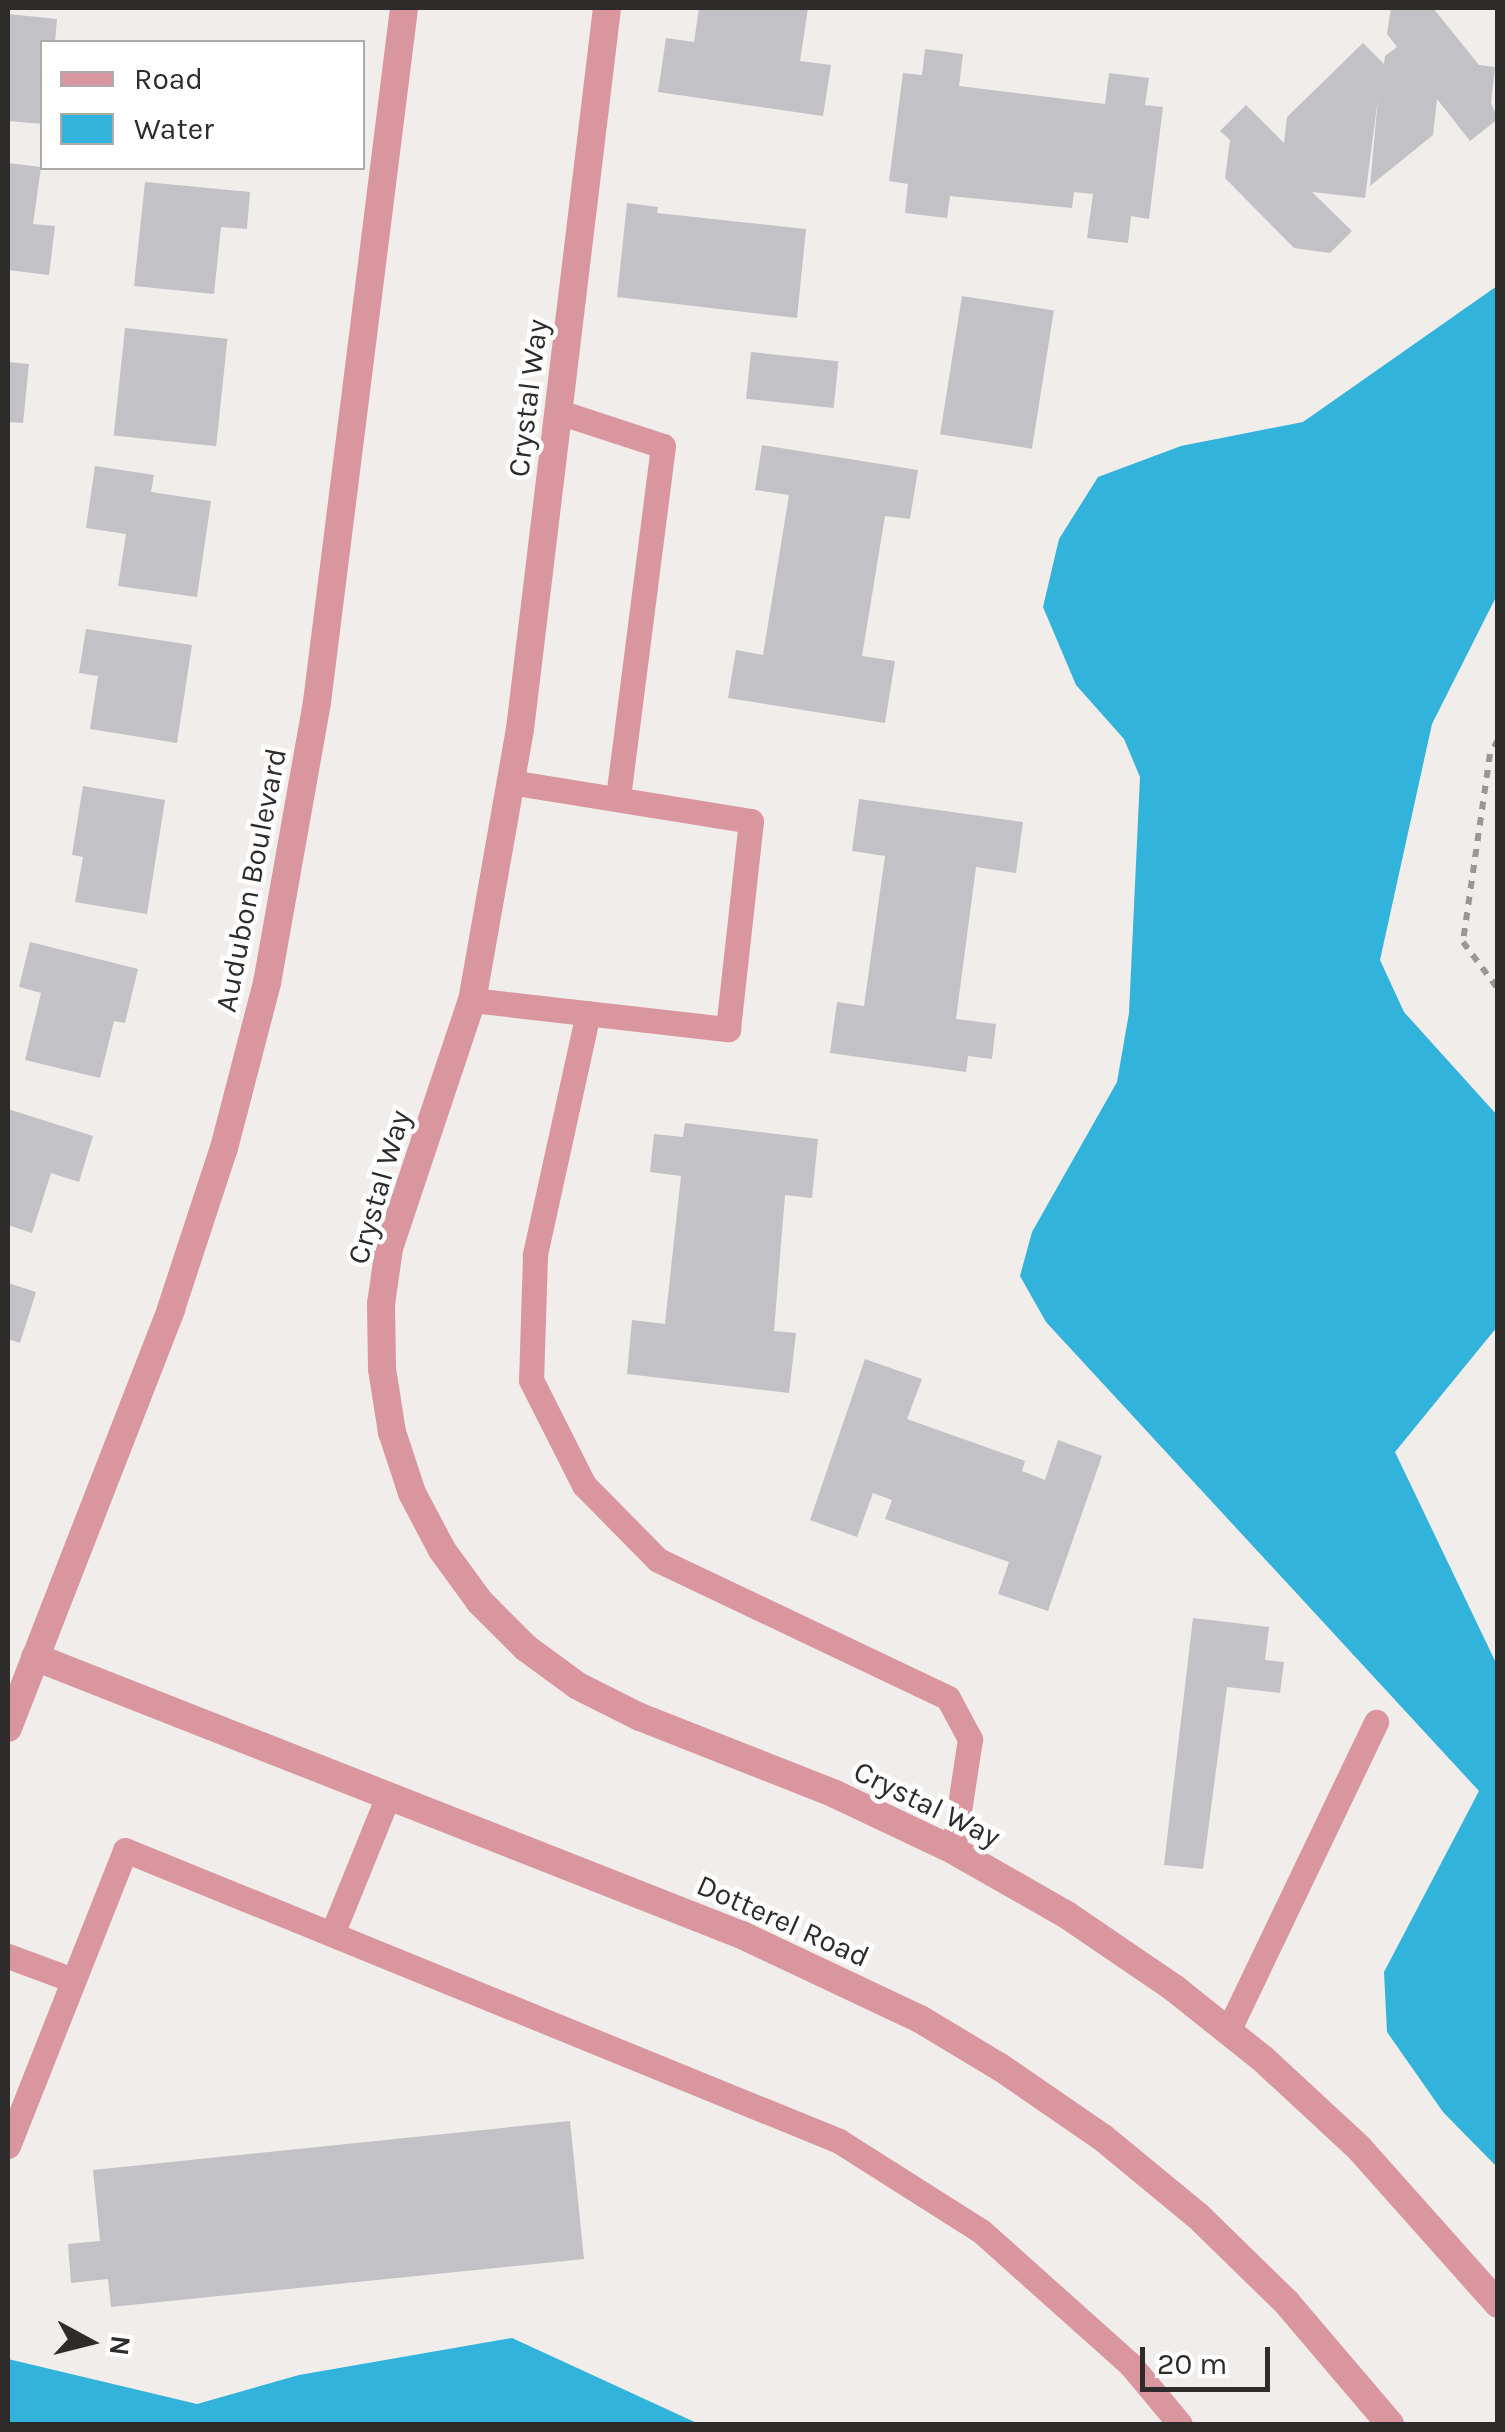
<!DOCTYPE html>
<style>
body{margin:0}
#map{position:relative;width:1505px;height:2432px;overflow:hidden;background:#f1edeb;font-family:Karla,sans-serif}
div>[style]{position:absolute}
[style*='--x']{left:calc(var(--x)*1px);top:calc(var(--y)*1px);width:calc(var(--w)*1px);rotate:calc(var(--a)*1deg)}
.water>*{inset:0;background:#32b3db}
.building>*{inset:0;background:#c2c1c5;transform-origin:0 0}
.path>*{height:6px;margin-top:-3px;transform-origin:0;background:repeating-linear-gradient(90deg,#999694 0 8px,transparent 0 16px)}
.service>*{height:25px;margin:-12.5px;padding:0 12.5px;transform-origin:12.5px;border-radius:12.5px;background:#d9969f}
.minor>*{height:28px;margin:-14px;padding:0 14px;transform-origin:14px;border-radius:14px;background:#d9969f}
span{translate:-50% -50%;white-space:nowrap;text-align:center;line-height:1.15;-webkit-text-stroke:9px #fff;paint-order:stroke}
.street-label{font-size:30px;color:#2d2c2b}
.frame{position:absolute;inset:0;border:10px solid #2d2c2b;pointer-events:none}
.legend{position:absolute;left:40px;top:40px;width:325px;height:130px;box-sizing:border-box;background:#fff;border:2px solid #ababaa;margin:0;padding:12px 18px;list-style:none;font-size:30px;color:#2d2c2b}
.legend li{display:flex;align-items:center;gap:20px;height:50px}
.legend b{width:50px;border:2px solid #ababaa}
.north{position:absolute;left:40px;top:2292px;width:100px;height:100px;-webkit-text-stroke:8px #fff;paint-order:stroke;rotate:97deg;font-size:28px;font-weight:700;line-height:40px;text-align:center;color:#2d2c2b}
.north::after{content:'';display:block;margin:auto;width:35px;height:45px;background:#2d2c2b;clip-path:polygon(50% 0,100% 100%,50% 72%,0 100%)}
.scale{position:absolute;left:1140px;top:2347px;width:130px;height:45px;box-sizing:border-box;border:5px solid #2d2c2b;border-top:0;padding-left:12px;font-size:30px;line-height:35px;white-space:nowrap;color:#2d2c2b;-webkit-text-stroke:8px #fff;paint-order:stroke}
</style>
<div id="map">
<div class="water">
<div style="clip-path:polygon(1497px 286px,1497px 595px,1432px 724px,1380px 960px,1404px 1012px,1497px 1115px,1497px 1327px,1395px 1452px,1497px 1665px,1497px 2167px,1443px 2112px,1387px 2032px,1384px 1972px,1479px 1791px,1046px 1322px,1020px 1276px,1032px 1232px,1117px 1082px,1129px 1013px,1140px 777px,1124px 739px,1076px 685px,1043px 607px,1059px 539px,1098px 477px,1181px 446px,1303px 422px)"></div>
<div style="clip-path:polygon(512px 2338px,699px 2424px,8px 2424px,8px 2359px,197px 2404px,299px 2375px)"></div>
</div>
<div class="building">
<div style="clip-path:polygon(699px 8px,808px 8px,800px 61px,831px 65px,823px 116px,658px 92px,666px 38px,694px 42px)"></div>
<div style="clip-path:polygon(1391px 8px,1433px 8px,1479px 65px,1495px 67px,1491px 103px,1498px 119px,1470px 141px,1437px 99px,1433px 135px,1370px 186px,1378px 98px,1365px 198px,1312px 192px,1352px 231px,1330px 253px,1294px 248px,1225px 178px,1230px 140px,1220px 131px,1246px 105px,1284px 143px,1287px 117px,1363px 43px,1384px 64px,1385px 56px,1397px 47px,1387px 34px)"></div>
<div style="clip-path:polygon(8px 14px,57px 19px,55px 42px,42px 42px,42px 124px,8px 121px)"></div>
<div style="clip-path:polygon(925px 49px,963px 54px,959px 86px,1105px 104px,1109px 73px,1149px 78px,1145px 105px,1163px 107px,1149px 219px,1131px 216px,1128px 243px,1087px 238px,1093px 194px,1074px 192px,1072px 208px,950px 196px,947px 218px,905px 213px,908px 184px,889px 181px,903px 73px,922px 75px)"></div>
<div style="clip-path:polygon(8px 163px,41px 167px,33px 224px,55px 226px,49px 275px,8px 270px)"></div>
<div style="clip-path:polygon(145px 182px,250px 192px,247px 229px,221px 227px,214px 294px,134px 286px)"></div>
<div style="clip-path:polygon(627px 203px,658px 207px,657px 213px,806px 229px,797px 318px,617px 297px)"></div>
<div style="left:962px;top:296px;width:93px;height:140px;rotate:9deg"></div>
<div style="left:125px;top:328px;width:103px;height:108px;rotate:6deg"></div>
<div style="left:751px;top:352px;width:88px;height:47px;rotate:6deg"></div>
<div style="clip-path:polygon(8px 362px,29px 364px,23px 423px,8px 422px)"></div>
<div style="clip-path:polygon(762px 445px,918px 470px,910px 519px,885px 516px,862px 656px,895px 661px,885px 723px,728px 698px,736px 650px,763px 655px,789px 495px,755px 490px)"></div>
<div style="clip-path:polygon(95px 466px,154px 475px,151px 492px,211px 501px,197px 597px,118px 586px,126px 534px,86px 528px)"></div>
<div style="clip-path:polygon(86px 629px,192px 645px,177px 743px,90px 729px,98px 676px,79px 673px)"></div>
<div style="clip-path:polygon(83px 786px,165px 800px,147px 914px,75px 902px,83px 857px,72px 855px)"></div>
<div style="clip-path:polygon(859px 799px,1023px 822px,1016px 873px,976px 867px,956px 1019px,996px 1024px,992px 1059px,968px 1056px,966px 1072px,830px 1053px,837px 1002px,864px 1006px,885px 856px,852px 851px)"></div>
<div style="clip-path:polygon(30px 942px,138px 969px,125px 1023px,114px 1021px,100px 1078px,25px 1060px,41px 993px,19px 987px)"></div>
<div style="clip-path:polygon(8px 1109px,93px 1136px,79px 1182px,51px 1173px,32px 1233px,8px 1225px)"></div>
<div style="clip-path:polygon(685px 1123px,818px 1139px,812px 1198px,785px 1195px,774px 1331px,796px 1333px,789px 1393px,627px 1374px,632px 1320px,665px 1324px,681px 1176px,650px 1172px,654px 1134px,683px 1137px)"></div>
<div style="clip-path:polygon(8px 1283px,36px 1292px,20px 1343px,8px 1339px)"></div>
<div style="clip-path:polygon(865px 1359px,922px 1379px,907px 1419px,1025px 1461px,1022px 1471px,1045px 1480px,1058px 1440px,1102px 1456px,1048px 1611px,998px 1594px,1009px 1562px,885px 1519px,892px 1500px,873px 1493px,857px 1537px,810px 1520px)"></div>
<div style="clip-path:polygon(1193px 1618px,1269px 1627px,1265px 1660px,1284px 1662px,1280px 1693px,1227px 1687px,1203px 1869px,1164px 1865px)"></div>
<div style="clip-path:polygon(570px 2121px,584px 2259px,111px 2307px,108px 2279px,71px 2283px,68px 2244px,100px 2241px,93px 2170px)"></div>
</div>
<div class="path">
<div style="--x:1498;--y:740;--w:16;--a:120"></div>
<div style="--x:1490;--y:754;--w:190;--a:98.2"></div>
<div style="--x:1463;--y:942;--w:59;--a:53.3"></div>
</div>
<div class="service">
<div style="--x:559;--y:412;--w:109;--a:18.1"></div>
<div style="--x:663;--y:446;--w:356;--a:97.3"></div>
<div style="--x:472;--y:1000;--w:258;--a:6.5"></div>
<div style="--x:728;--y:1029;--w:209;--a:-83.7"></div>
<div style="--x:751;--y:821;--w:243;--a:-170.8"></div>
<div style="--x:588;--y:1013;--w:248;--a:102.4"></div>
<div style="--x:535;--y:1255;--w:125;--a:91.8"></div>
<div style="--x:531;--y:1380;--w:118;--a:63.2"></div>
<div style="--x:584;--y:1485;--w:105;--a:45.4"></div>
<div style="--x:658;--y:1560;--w:321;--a:25.4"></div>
<div style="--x:948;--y:1698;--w:47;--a:61.8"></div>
<div style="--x:970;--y:1739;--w:112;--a:98.7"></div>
<div style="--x:332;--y:1934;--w:149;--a:-67.9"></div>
<div style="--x:8;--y:1956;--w:69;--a:20.3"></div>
<div style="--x:1228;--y:2031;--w:343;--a:-64.4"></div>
<div style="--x:8;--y:2146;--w:318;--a:-68.4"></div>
<div style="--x:125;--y:1850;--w:771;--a:22.17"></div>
<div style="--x:839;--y:2141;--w:168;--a:32.4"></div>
<div style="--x:981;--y:2231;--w:200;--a:41.8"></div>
<div style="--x:1130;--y:2364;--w:78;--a:50.2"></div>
</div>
<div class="minor">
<div style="--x:607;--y:8;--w:726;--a:96.88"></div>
<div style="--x:520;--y:729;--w:275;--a:100"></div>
<div style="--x:472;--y:1000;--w:262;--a:108.5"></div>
<div style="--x:389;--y:1248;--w:57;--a:98.1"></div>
<div style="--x:381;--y:1304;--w:65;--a:89.1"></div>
<div style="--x:382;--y:1369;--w:64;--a:81"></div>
<div style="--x:392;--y:1432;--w:64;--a:71.8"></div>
<div style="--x:412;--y:1493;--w:64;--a:62.2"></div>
<div style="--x:442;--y:1550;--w:64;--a:53.8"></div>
<div style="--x:480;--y:1602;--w:65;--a:45"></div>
<div style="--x:526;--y:1648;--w:64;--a:36.2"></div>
<div style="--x:578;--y:1686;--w:69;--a:26.6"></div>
<div style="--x:640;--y:1717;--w:210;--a:21.5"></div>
<div style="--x:835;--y:1794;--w:131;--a:25.4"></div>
<div style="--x:953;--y:1850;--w:131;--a:29.7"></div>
<div style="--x:1067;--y:1915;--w:130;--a:34.3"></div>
<div style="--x:1174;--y:1988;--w:114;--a:38.6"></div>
<div style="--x:1263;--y:2059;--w:131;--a:42.8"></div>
<div style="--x:1359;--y:2148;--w:209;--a:48.3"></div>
<div style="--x:35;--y:1657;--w:760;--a:21.47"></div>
<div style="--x:742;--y:1935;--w:197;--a:25.3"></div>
<div style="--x:920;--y:2019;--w:93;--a:31"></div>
<div style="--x:1000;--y:2067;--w:124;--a:34.5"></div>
<div style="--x:1102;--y:2137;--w:124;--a:39.5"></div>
<div style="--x:1198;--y:2216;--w:124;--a:44.3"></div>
<div style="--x:1287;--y:2303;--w:159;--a:49.6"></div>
<div style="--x:8;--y:1728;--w:450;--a:-68.7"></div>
<div style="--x:171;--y:1309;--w:169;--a:-71.8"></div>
<div style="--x:224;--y:1148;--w:171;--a:-75.4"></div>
<div style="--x:267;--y:983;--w:285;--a:-79.9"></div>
<div style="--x:317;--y:702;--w:699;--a:-82.85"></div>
</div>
<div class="street-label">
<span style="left:528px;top:398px;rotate:-83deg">Crystal Way</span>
<span style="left:251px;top:880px;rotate:-79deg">Audubon Boulevard</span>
<span style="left:379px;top:1187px;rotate:-74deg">Crystal Way</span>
<span style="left:927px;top:1804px;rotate:26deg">Crystal Way</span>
<span style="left:783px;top:1921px;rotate:24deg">Dotterel Road</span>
</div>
<div class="frame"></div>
<ul class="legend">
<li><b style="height:12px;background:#d9969f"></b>Road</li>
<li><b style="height:28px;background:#32b3db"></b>Water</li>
</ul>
<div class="north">N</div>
<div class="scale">20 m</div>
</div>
